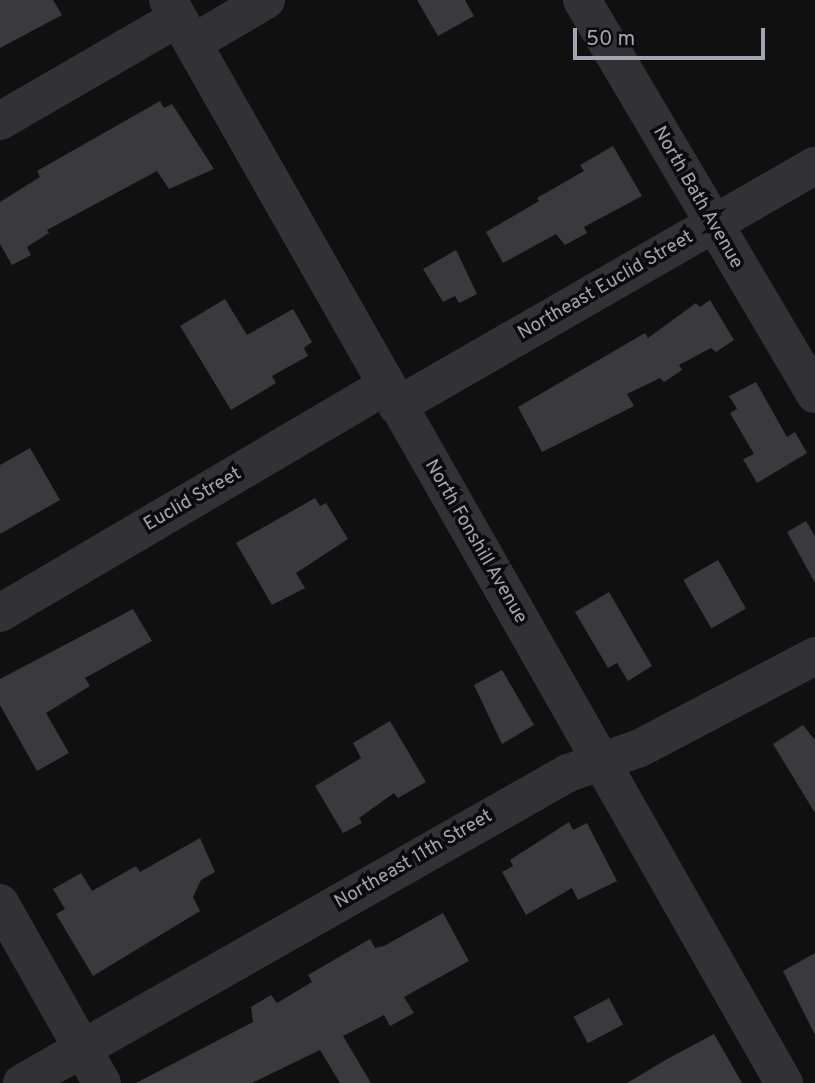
<!DOCTYPE html>
<style>
body{margin:0}
#map{position:relative;width:815px;height:1083px;overflow:hidden;background:#101011;font-family:Overpass,sans-serif}
div>[style]{position:absolute}
[style*='--x']{left:calc(var(--x)*1px);top:calc(var(--y)*1px);width:calc(var(--w)*1px);rotate:calc(var(--a)*1deg)}
.building>*{inset:0;background:#3a3a3e;transform-origin:0 0}
.minor>*{height:38px;margin:-19px;padding:0 19px;transform-origin:19px;border-radius:19px;background:#313136}
span{translate:-50% -50%;white-space:nowrap;text-align:center;line-height:1.15;-webkit-text-stroke:7px #0b0b0c;paint-order:stroke}
.street-label{font-size:19px;color:#a1a5b2}
.scale{position:absolute;left:573px;top:28px;width:192px;height:32px;box-sizing:border-box;border:4px solid #a1a5b2;border-top:0;padding-left:9px;font-size:21px;line-height:24px;white-space:nowrap;color:#a1a5b2;-webkit-text-stroke:5px #0b0b0c;paint-order:stroke}
</style>
<div id="map">
<div class="building">
<div style="clip-path:polygon(0 0,53px 0,62px 15px,0 48px)"></div>
<div style="clip-path:polygon(417px 0,465px 0,474px 16px,438px 36px)"></div>
<div style="clip-path:polygon(160px 101px,164px 108px,172px 104px,214px 169px,169px 189px,157px 171px,47px 230px,49px 233px,27px 247px,31px 255px,12px 265px,0 244px,0 202px,40px 177px,37px 171px)"></div>
<div style="clip-path:polygon(613px 146px,642px 196px,584px 227px,587px 233px,565px 245px,556px 234px,503px 263px,486px 232px,539px 201px,537px 198px,584px 171px,580px 165px)"></div>
<div style="clip-path:polygon(456px 250px,477px 294px,459px 303px,455px 296px,443px 302px,423px 269px)"></div>
<div style="clip-path:polygon(225px 299px,247px 335px,293px 309px,312px 342px,304px 348px,308px 356px,272px 376px,276px 383px,231px 410px,180px 326px)"></div>
<div style="clip-path:polygon(710px 300px,734px 340px,716px 352px,711px 348px,679px 365px,682px 370px,664px 382px,660px 378px,627px 394px,634px 406px,542px 452px,518px 407px,645px 333px,648px 338px,696px 303px,700px 307px)"></div>
<div style="clip-path:polygon(756px 382px,787px 437px,795px 432px,807px 453px,757px 483px,743px 459px,754px 454px,730px 413px,737px 409px,729px 396px)"></div>
<div style="clip-path:polygon(30px 448px,60px 500px,0 534px,0 465px)"></div>
<div style="clip-path:polygon(315px 498px,320px 506px,326px 503px,348px 539px,296px 573px,305px 588px,272px 605px,236px 543px)"></div>
<div style="clip-path:polygon(806px 521px,815px 536px,815px 583px,787px 532px)"></div>
<div style="left:718px;top:560px;width:56px;height:40px;rotate:60deg"></div>
<div style="clip-path:polygon(609px 592px,652px 666px,628px 681px,617px 663px,608px 668px,575px 612px)"></div>
<div style="clip-path:polygon(133px 609px,152px 641px,85px 678px,90px 686px,46px 713px,69px 753px,37px 771px,0 705px,0 679px)"></div>
<div style="clip-path:polygon(502px 670px,534px 725px,502px 744px,474px 685px)"></div>
<div style="clip-path:polygon(390px 721px,426px 782px,398px 798px,394px 793px,359px 818px,362px 823px,343px 833px,315px 786px,361px 758px,353px 743px)"></div>
<div style="clip-path:polygon(803px 725px,815px 740px,815px 813px,773px 744px)"></div>
<div style="clip-path:polygon(569px 822px,573px 830px,587px 823px,617px 881px,578px 900px,572px 888px,526px 915px,502px 872px,513px 866px,510px 860px)"></div>
<div style="clip-path:polygon(200px 838px,215px 872px,201px 880px,193px 897px,200px 911px,93px 976px,56px 914px,65px 909px,53px 889px,81px 873px,92px 891px,136px 866px,140px 872px)"></div>
<div style="clip-path:polygon(443px 913px,469px 961px,404px 997px,414px 1013px,390px 1026px,384px 1015px,343px 1036px,371px 1083px,340px 1083px,320px 1050px,252px 1083px,136px 1083px,253px 1022px,251px 1007px,271px 995px,277px 1003px,312px 982px,308px 975px,370px 939px,375px 948px,384px 946px)"></div>
<div style="clip-path:polygon(815px 953px,815px 1035px,783px 971px)"></div>
<div style="left:609px;top:998px;width:30px;height:40px;rotate:62deg"></div>
<div style="clip-path:polygon(714px 1034px,742px 1083px,627px 1083px,669px 1058px)"></div>
</div>
<div class="minor">
<div style="--x:168;--y:0;--w:1246;--a:60.37"></div>
<div style="--x:582;--y:0;--w:458;--a:59.4"></div>
<div style="--x:193;--y:43;--w:85;--a:-30.5"></div>
<div style="--x:0;--y:121;--w:206;--a:-30.1"></div>
<div style="--x:397;--y:406;--w:482;--a:-29.9"></div>
<div style="--x:0;--y:613;--w:448;--a:-30.5"></div>
<div style="--x:0;--y:903;--w:207;--a:60.5"></div>
<div style="--x:22;--y:1083;--w:628;--a:-29.59"></div>
<div style="--x:568;--y:773;--w:76;--a:-19.1"></div>
<div style="--x:640;--y:748;--w:198;--a:-27.7"></div>
</div>
<div class="street-label">
<span style="left:697px;top:198px;rotate:60deg">North Bath Avenue</span>
<span style="left:606px;top:286px;rotate:-30deg">Northeast Euclid Street</span>
<span style="left:193px;top:500px;rotate:-30deg">Euclid Street</span>
<span style="left:475px;top:542px;rotate:60deg">North Fonshill Avenue</span>
<span style="left:414px;top:860px;rotate:-30deg">Northeast 11th Street</span>
</div>
<div class="scale">50 m</div>
</div>
